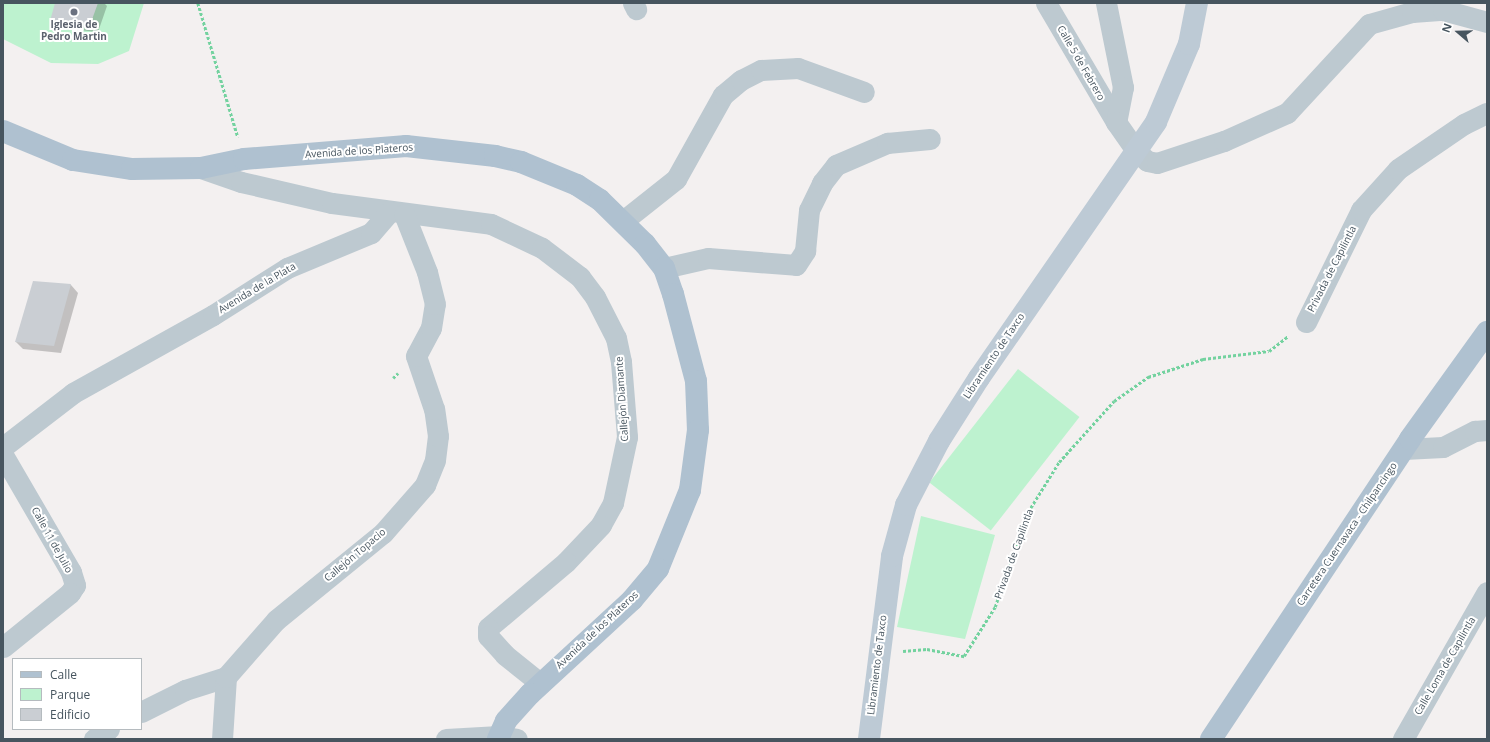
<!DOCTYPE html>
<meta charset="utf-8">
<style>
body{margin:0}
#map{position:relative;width:1490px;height:742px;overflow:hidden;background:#f3f0f0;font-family:"Open Sans",sans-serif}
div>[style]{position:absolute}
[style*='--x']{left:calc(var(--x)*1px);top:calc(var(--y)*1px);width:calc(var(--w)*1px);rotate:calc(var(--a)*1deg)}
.green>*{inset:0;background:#bdf2cf;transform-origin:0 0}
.shadow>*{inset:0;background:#0003}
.building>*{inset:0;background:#caced3}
.path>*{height:2.5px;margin-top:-1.25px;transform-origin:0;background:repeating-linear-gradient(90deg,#73d29f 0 3px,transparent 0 5px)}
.street>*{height:21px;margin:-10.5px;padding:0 10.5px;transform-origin:10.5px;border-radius:10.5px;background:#bdc9d0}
.secondary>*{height:22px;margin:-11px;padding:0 11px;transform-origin:11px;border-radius:11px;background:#bdcad5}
.primary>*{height:22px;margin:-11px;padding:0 11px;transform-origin:11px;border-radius:11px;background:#afc1d0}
.dots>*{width:11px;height:11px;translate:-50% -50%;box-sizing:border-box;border:2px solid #fff;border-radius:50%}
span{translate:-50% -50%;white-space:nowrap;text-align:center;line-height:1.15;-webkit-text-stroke:4px #fff;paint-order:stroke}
.worship-label{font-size:10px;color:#5b616d;font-weight:700}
.street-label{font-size:10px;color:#47555f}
.frame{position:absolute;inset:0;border:4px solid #47555f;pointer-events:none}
.legend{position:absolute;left:12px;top:658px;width:130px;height:72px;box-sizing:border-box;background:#fff;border:1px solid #b5bbbf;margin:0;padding:5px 7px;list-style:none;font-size:12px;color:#47555f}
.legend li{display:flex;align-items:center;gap:8px;height:20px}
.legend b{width:20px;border:1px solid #b5bbbf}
.north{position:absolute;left:1438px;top:12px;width:40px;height:40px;-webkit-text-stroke:3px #fff;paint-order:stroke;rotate:290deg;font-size:11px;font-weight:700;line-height:16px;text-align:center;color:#47555f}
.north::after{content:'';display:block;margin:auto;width:14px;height:18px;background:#47555f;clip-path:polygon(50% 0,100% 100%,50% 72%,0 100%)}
</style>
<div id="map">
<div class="green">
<div style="clip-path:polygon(3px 3px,144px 3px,129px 51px,98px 64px,51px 63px,3px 39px)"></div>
<div style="left:1018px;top:369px;width:78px;height:144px;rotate:38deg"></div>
<div style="clip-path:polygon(921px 516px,995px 535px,965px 639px,897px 627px)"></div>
</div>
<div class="shadow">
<div style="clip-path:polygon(56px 3px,104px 3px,107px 6px,98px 32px,59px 28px,51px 21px)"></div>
<div style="clip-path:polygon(34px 282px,71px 285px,78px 293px,61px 353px,23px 349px,16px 342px)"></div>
</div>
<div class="building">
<div style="clip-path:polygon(55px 3px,98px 3px,90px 25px,50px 21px)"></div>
<div style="clip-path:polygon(33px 281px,71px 284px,54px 346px,15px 342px)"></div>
</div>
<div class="path">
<div style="--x:198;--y:3;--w:140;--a:73.4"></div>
<div style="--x:393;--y:378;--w:7;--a:-45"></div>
<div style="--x:903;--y:651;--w:24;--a:-5"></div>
<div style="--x:927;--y:649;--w:38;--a:11"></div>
<div style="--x:964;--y:656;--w:58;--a:-57.7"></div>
<div style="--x:995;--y:607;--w:101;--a:-70.8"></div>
<div style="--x:1028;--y:512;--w:59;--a:-58.2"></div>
<div style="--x:1059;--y:462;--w:82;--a:-48"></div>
<div style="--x:1114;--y:401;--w:42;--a:-35.2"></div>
<div style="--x:1148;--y:377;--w:58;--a:-18.1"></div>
<div style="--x:1203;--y:359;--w:66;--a:-6.9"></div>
<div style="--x:1269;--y:351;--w:24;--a:-38"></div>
</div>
<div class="street">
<div style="--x:633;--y:3;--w:7;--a:63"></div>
<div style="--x:1046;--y:3;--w:138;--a:59.5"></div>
<div style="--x:1106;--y:3;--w:86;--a:78.6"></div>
<div style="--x:1123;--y:87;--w:36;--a:101"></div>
<div style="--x:1116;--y:122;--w:35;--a:55"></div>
<div style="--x:1136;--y:151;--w:15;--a:42"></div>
<div style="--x:1147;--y:161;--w:10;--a:11"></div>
<div style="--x:1157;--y:163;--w:71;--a:-18.2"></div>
<div style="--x:1224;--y:141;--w:69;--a:-24"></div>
<div style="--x:1287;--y:113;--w:121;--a:-47.3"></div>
<div style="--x:1369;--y:24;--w:45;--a:-15.6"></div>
<div style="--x:1412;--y:12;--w:31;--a:-4"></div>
<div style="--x:1443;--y:10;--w:46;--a:15.3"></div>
<div style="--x:201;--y:168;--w:42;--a:19.3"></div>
<div style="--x:241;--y:182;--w:93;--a:13"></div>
<div style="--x:332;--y:203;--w:160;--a:7.5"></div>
<div style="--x:491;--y:224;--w:56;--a:25.2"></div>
<div style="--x:542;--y:248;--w:48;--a:37.3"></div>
<div style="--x:580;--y:277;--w:25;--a:53"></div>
<div style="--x:595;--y:297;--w:46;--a:62.9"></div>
<div style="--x:616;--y:338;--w:25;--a:78"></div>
<div style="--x:621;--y:362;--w:75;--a:85.4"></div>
<div style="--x:627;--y:437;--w:67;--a:102"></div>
<div style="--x:613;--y:503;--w:25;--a:119"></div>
<div style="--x:601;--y:525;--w:51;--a:133.4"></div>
<div style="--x:566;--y:562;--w:102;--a:139.8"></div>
<div style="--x:488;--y:628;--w:8;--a:90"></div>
<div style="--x:488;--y:636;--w:25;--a:48"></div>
<div style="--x:505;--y:655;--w:45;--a:38.7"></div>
<div style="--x:623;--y:221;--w:68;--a:-38.4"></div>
<div style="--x:676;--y:179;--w:96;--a:-60.8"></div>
<div style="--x:723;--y:95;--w:23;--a:-40"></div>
<div style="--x:741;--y:80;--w:22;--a:-27"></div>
<div style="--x:761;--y:70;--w:37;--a:-3"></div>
<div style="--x:798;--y:68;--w:70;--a:20"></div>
<div style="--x:664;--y:268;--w:45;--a:-12.8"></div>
<div style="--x:708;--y:258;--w:88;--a:4.5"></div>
<div style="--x:796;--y:265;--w:17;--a:-57"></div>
<div style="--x:805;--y:251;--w:41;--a:-84.4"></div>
<div style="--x:809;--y:210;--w:30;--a:-64"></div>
<div style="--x:822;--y:183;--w:23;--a:-52"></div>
<div style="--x:836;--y:165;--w:56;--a:-23.3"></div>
<div style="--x:887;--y:143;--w:43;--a:-5.3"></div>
<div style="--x:1306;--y:322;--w:125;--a:-63.8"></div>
<div style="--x:1361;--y:210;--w:55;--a:-47.9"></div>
<div style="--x:1398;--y:169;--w:80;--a:-34.3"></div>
<div style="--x:1464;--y:124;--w:25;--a:-26"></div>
<div style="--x:3;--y:447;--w:88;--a:-37.6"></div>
<div style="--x:73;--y:393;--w:160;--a:-29.1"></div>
<div style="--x:213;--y:315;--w:88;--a:-32.4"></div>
<div style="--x:287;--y:268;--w:91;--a:-22.6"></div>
<div style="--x:371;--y:233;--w:28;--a:-49"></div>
<div style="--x:1404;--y:449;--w:39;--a:-3"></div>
<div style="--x:1443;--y:447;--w:36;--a:-27"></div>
<div style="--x:1475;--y:431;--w:12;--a:-5"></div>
<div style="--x:3;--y:455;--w:135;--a:59.8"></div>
<div style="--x:71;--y:572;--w:14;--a:73"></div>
<div style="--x:75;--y:585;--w:9;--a:122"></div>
<div style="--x:70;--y:593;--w:86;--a:141.1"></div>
<div style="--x:141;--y:712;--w:49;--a:-26.6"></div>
<div style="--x:185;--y:690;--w:43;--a:-17.6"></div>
<div style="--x:94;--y:739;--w:18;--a:-34"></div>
<div style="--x:222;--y:739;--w:62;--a:-86.3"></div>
<div style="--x:226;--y:677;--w:76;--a:-48.7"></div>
<div style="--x:276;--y:620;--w:138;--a:-39.1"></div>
<div style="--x:383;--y:533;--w:64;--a:-48.8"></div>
<div style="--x:425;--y:485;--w:27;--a:-68"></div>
<div style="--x:435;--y:460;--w:24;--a:-83"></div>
<div style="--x:438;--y:436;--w:27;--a:-98"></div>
<div style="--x:434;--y:409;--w:56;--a:-108.8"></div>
<div style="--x:416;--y:356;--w:32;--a:-62"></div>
<div style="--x:431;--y:328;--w:24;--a:-81"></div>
<div style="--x:435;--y:304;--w:33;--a:-104"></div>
<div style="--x:427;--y:272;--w:62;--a:-111.6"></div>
<div style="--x:446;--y:739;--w:53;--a:-3.2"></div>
<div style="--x:499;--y:736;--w:18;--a:9"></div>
<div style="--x:1403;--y:739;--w:169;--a:-60.3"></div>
</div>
<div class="secondary">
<div style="--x:869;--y:739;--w:184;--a:-82.8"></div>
<div style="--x:892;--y:556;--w:53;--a:-74.6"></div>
<div style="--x:906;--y:505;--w:72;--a:-62.7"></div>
<div style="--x:939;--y:441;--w:75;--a:-57.6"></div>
<div style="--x:979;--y:378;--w:311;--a:-55.3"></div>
<div style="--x:1156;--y:122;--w:85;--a:-67.1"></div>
<div style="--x:1189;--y:44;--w:42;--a:-79"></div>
</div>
<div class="primary">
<div style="--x:3;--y:131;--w:76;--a:22.5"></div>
<div style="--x:73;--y:160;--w:60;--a:8.7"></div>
<div style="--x:132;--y:169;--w:69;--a:-0.8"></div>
<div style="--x:201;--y:168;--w:44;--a:-11.8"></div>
<div style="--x:244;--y:159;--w:163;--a:-4.6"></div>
<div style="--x:406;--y:146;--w:90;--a:6.4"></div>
<div style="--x:495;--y:156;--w:27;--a:13"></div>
<div style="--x:521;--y:162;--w:61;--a:22.3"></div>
<div style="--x:577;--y:185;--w:27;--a:33"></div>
<div style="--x:600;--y:200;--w:63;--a:44.4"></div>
<div style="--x:645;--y:244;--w:31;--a:52"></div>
<div style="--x:664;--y:268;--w:28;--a:71"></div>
<div style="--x:673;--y:294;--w:90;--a:75.2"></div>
<div style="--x:696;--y:381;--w:49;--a:87.7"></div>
<div style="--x:698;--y:430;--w:61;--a:97.6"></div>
<div style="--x:690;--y:490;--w:85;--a:112.1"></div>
<div style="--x:658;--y:569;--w:40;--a:130"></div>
<div style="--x:632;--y:600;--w:139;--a:137.3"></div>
<div style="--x:530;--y:694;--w:36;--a:132"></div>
<div style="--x:506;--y:721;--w:20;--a:114"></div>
<div style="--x:1211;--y:739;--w:360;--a:-56.4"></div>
<div style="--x:1410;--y:439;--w:132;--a:-54.3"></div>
</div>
<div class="dots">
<div style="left:74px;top:12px;background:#6b7280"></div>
</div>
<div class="worship-label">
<span style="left:74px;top:30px">Iglesia de<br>Pedro Martin</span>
</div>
<div class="street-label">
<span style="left:1081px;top:63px;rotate:60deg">Calle 5 de Febrero</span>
<span style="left:359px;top:151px;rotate:-4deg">Avenida de los Plateros</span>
<span style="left:1332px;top:269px;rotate:-63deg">Privada de Capilintla</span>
<span style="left:257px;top:288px;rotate:-31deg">Avenida de la Plata</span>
<span style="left:994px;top:356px;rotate:-56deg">Libramiento de Taxco</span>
<span style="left:622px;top:399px;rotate:-94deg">Callejón Diamante</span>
<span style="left:1347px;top:534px;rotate:-56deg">Carretera Cuernavaca - Chilpancingo</span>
<span style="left:52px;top:540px;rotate:61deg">Calle 11 de Julio</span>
<span style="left:1014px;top:554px;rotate:-70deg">Privada de Capilintla</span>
<span style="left:355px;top:555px;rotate:-40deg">Callejón Topacio</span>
<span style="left:597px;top:630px;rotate:-43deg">Avenida de los Plateros</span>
<span style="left:877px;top:665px;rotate:-83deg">Libramiento de Taxco</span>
<span style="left:1445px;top:666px;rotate:-60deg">Calle Loma de Capilintla</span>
</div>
<div class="frame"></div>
<ul class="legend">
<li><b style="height:5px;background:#afc1d0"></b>Calle</li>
<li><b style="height:11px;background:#bdf2cf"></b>Parque</li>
<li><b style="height:11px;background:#caced3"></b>Edificio</li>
</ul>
<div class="north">N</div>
</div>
